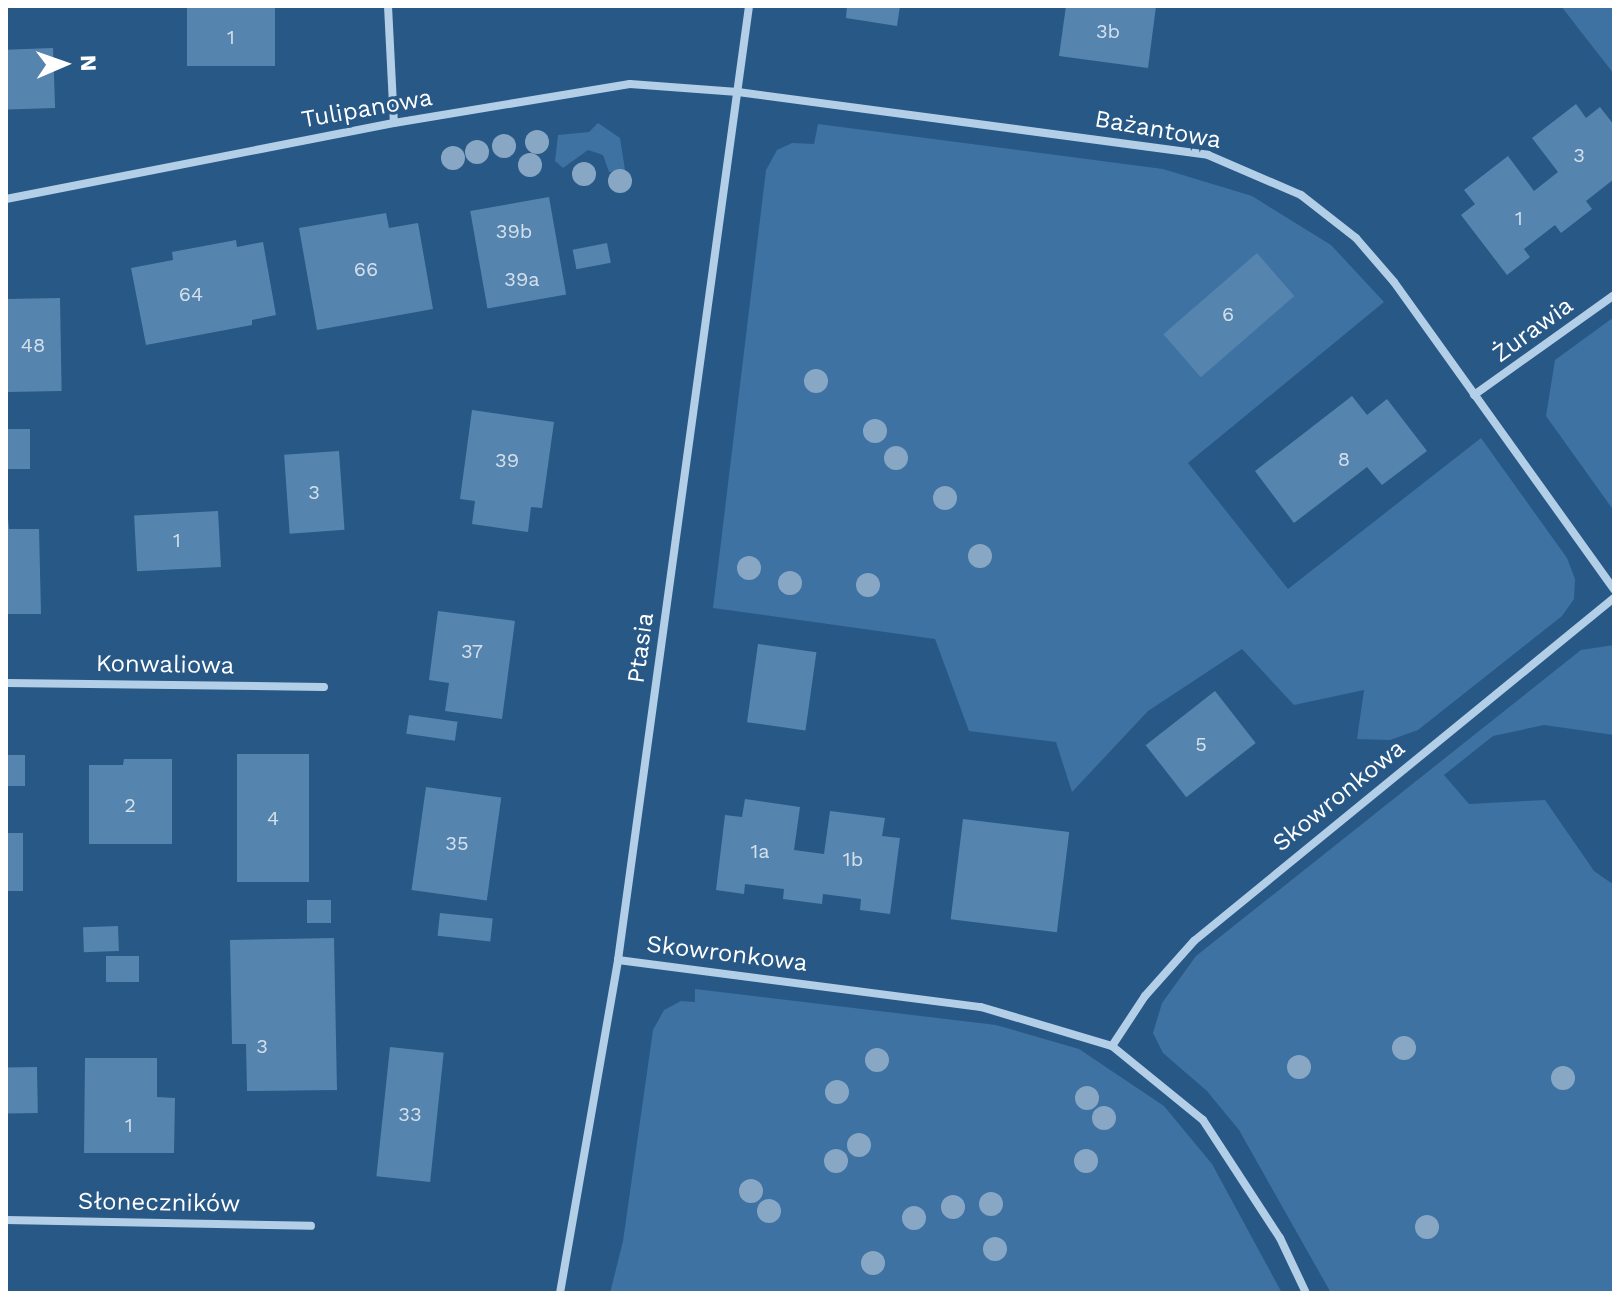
<!DOCTYPE html>
<meta charset="utf-8">
<style>
body{margin:0}
#map{position:relative;width:1620px;height:1299px;overflow:hidden;background:#285886;font-family:"Work Sans",sans-serif}
div>[style]{position:absolute}
[style*='--x']{left:calc(var(--x)*1px);top:calc(var(--y)*1px);width:calc(var(--w)*1px);rotate:calc(var(--a)*1deg)}
.green>*{inset:0;background:#3d72a2}
.building>*{inset:0;background:#5584af;transform-origin:0 0}
.street>*{height:8px;margin:-4px;padding:0 4px;transform-origin:4px;border-radius:4px;background:#b3cfe8}
.trees>*{width:24px;height:24px;margin:-12px;border-radius:50%;background:#88a7c4}
span{translate:-50% -50%;white-space:nowrap;text-align:center;line-height:1.15;-webkit-text-stroke:6px #285886;paint-order:stroke}
.number-label{font-size:20px;color:#d4e0eb}
.number-label span{-webkit-text-stroke-width:0}
.street-label{font-size:24px;color:#fff}
.frame{position:absolute;inset:0;border:8px solid #fff;pointer-events:none}
.north{position:absolute;left:24px;top:24px;width:80px;height:80px;-webkit-text-stroke:6px #285886;paint-order:stroke;rotate:88deg;font-size:22px;font-weight:700;line-height:32px;text-align:center;color:#fff}
.north::after{content:'';display:block;margin:auto;width:28px;height:36px;background:#fff;clip-path:polygon(50% 0,100% 100%,50% 72%,0 100%)}
</style>
<div id="map">
<div class="green">
<div style="clip-path:polygon(1561px 6px,1614px 6px,1614px 74px,1592px 46px)"></div>
<div style="clip-path:polygon(598px 123px,620px 138px,625px 170px,609px 172px,603px 155px,588px 150px,563px 168px,555px 161px,558px 135px,589px 132px)"></div>
<div style="clip-path:polygon(818px 124px,1163px 169px,1252px 196px,1331px 245px,1384px 302px,1188px 463px,1288px 589px,1481px 438px,1567px 558px,1575px 579px,1574px 599px,1562px 616px,1418px 730px,1390px 740px,1357px 739px,1364px 690px,1294px 705px,1242px 649px,1148px 711px,1072px 792px,1056px 742px,969px 731px,935px 639px,713px 608px,766px 170px,777px 150px,792px 143px,814px 144px)"></div>
<div style="clip-path:polygon(1614px 317px,1614px 511px,1546px 416px,1555px 360px)"></div>
<div style="clip-path:polygon(1614px 645px,1614px 735px,1544px 725px,1493px 736px,1444px 775px,1469px 804px,1545px 800px,1594px 871px,1614px 885px,1614px 1293px,1331px 1293px,1239px 1130px,1207px 1091px,1163px 1053px,1153px 1033px,1162px 1003px,1196px 956px,1581px 650px)"></div>
<div style="clip-path:polygon(695px 989px,996px 1025px,1079px 1049px,1164px 1106px,1212px 1164px,1282px 1293px,610px 1293px,623px 1241px,653px 1030px,664px 1010px,681px 1001px,695px 1002px)"></div>
</div>
<div class="building">
<div style="left:275px;top:6px;width:60px;height:88px;rotate:90deg"></div>
<div style="clip-path:polygon(847px 6px,900px 6px,897px 26px,846px 18px)"></div>
<div style="clip-path:polygon(1066px 6px,1156px 6px,1148px 68px,1059px 56px)"></div>
<div style="left:53px;top:48px;width:60px;height:47px;rotate:88deg"></div>
<div style="clip-path:polygon(1576px 104px,1586px 118px,1600px 107px,1614px 125px,1614px 179px,1586px 201px,1592px 209px,1561px 233px,1555px 225px,1524px 249px,1530px 257px,1507px 275px,1461px 215px,1475px 204px,1464px 190px,1508px 156px,1534px 191px,1558px 172px,1532px 138px)"></div>
<div style="left:549px;top:197px;width:99px;height:80px;rotate:80deg"></div>
<div style="clip-path:polygon(386px 213px,389px 228px,418px 223px,433px 309px,317px 330px,299px 228px)"></div>
<div style="clip-path:polygon(236px 240px,237px 247px,263px 242px,276px 315px,252px 320px,252px 325px,146px 345px,131px 268px,173px 260px,172px 252px)"></div>
<div style="left:607px;top:243px;width:20px;height:35px;rotate:79deg"></div>
<div style="left:1257px;top:253px;width:57px;height:124px;rotate:49deg"></div>
<div style="left:60px;top:298px;width:93px;height:54px;rotate:89deg"></div>
<div style="clip-path:polygon(1352px 396px,1367px 415px,1387px 399px,1427px 451px,1382px 485px,1367px 467px,1294px 523px,1255px 471px)"></div>
<div style="clip-path:polygon(472px 410px,554px 422px,542px 508px,531px 507px,528px 532px,472px 524px,475px 501px,460px 499px)"></div>
<div style="left:6px;top:429px;width:24px;height:40px"></div>
<div style="left:339px;top:451px;width:79px;height:55px;rotate:86deg"></div>
<div style="clip-path:polygon(6px 497px,9px 529px,39px 529px,41px 614px,6px 614px)"></div>
<div style="left:218px;top:511px;width:56px;height:84px;rotate:87deg"></div>
<div style="clip-path:polygon(438px 611px,515px 621px,502px 719px,445px 711px,449px 683px,429px 680px)"></div>
<div style="left:758px;top:644px;width:59px;height:79px;rotate:8deg"></div>
<div style="left:1215px;top:691px;width:66px;height:88px;rotate:52deg"></div>
<div style="left:409px;top:715px;width:49px;height:19px;rotate:8deg"></div>
<div style="left:237px;top:754px;width:72px;height:128px"></div>
<div style="left:6px;top:755px;width:19px;height:31px"></div>
<div style="clip-path:polygon(124px 759px,172px 759px,172px 844px,89px 844px,89px 765px,123px 765px)"></div>
<div style="left:426px;top:787px;width:76px;height:104px;rotate:8deg"></div>
<div style="clip-path:polygon(745px 799px,800px 807px,794px 850px,824px 854px,830px 811px,885px 818px,882px 836px,900px 838px,890px 914px,860px 910px,861px 899px,823px 894px,822px 904px,783px 899px,784px 889px,745px 884px,744px 894px,716px 890px,725px 815px,742px 817px)"></div>
<div style="left:963px;top:819px;width:107px;height:101px;rotate:7deg"></div>
<div style="left:6px;top:833px;width:17px;height:58px"></div>
<div style="left:307px;top:900px;width:24px;height:23px"></div>
<div style="left:440px;top:913px;width:53px;height:23px;rotate:6deg"></div>
<div style="left:118px;top:926px;width:25px;height:35px;rotate:88deg"></div>
<div style="clip-path:polygon(334px 938px,337px 1090px,247px 1091px,246px 1044px,232px 1044px,230px 940px)"></div>
<div style="left:106px;top:956px;width:33px;height:26px"></div>
<div style="left:390px;top:1047px;width:54px;height:130px;rotate:6deg"></div>
<div style="clip-path:polygon(85px 1058px,157px 1058px,157px 1097px,175px 1098px,174px 1153px,84px 1153px)"></div>
<div style="left:37px;top:1067px;width:46px;height:31px;rotate:89deg"></div>
</div>
<div class="street">
<div style="--x:388;--y:6;--w:117;--a:87.1"></div>
<div style="--x:6;--y:199;--w:395;--a:-11.1"></div>
<div style="--x:394;--y:123;--w:239;--a:-9.4"></div>
<div style="--x:630;--y:84;--w:108;--a:4.2"></div>
<div style="--x:738;--y:92;--w:474;--a:7.6"></div>
<div style="--x:1208;--y:155;--w:101;--a:23.3"></div>
<div style="--x:1301;--y:195;--w:70;--a:38"></div>
<div style="--x:1356;--y:238;--w:58;--a:49.2"></div>
<div style="--x:1394;--y:282;--w:378;--a:54.4"></div>
<div style="--x:1474;--y:395;--w:172;--a:-35.5"></div>
<div style="--x:6;--y:683;--w:318;--a:0.7"></div>
<div style="--x:618;--y:960;--w:366;--a:7.4"></div>
<div style="--x:981;--y:1007;--w:137;--a:16.6"></div>
<div style="--x:1112;--y:1046;--w:117;--a:39.1"></div>
<div style="--x:1203;--y:1120;--w:141;--a:56.9"></div>
<div style="--x:1280;--y:1238;--w:61;--a:64.7"></div>
<div style="--x:1112;--y:1046;--w:60;--a:-56.6"></div>
<div style="--x:1145;--y:996;--w:74;--a:-48.3"></div>
<div style="--x:1194;--y:941;--w:542;--a:-39.24"></div>
<div style="--x:6;--y:1220;--w:305;--a:1.1"></div>
<div style="--x:560;--y:1293;--w:338;--a:-80.1"></div>
<div style="--x:618;--y:960;--w:963;--a:-82.18"></div>
</div>
<div class="trees">
<div style="left:537px;top:142px"></div>
<div style="left:504px;top:146px"></div>
<div style="left:477px;top:152px"></div>
<div style="left:453px;top:158px"></div>
<div style="left:530px;top:165px"></div>
<div style="left:584px;top:174px"></div>
<div style="left:620px;top:181px"></div>
<div style="left:816px;top:381px"></div>
<div style="left:875px;top:431px"></div>
<div style="left:896px;top:458px"></div>
<div style="left:945px;top:498px"></div>
<div style="left:980px;top:556px"></div>
<div style="left:749px;top:568px"></div>
<div style="left:790px;top:583px"></div>
<div style="left:868px;top:585px"></div>
<div style="left:1404px;top:1048px"></div>
<div style="left:877px;top:1060px"></div>
<div style="left:1299px;top:1067px"></div>
<div style="left:1563px;top:1078px"></div>
<div style="left:837px;top:1092px"></div>
<div style="left:1087px;top:1098px"></div>
<div style="left:1104px;top:1118px"></div>
<div style="left:859px;top:1145px"></div>
<div style="left:836px;top:1161px"></div>
<div style="left:1086px;top:1161px"></div>
<div style="left:751px;top:1191px"></div>
<div style="left:991px;top:1204px"></div>
<div style="left:953px;top:1207px"></div>
<div style="left:769px;top:1211px"></div>
<div style="left:914px;top:1218px"></div>
<div style="left:1427px;top:1227px"></div>
<div style="left:995px;top:1249px"></div>
<div style="left:873px;top:1263px"></div>
</div>
<div class="number-label">
<span style="left:1108px;top:31px">3b</span>
<span style="left:231px;top:37px">1</span>
<span style="left:1579px;top:155px">3</span>
<span style="left:1519px;top:218px">1</span>
<span style="left:514px;top:231px">39b</span>
<span style="left:366px;top:269px">66</span>
<span style="left:522px;top:279px">39a</span>
<span style="left:191px;top:294px">64</span>
<span style="left:1228px;top:314px">6</span>
<span style="left:33px;top:345px">48</span>
<span style="left:1344px;top:459px">8</span>
<span style="left:507px;top:460px">39</span>
<span style="left:314px;top:492px">3</span>
<span style="left:177px;top:540px">1</span>
<span style="left:472px;top:651px">37</span>
<span style="left:1201px;top:744px">5</span>
<span style="left:130px;top:805px">2</span>
<span style="left:273px;top:818px">4</span>
<span style="left:457px;top:843px">35</span>
<span style="left:760px;top:851px">1a</span>
<span style="left:853px;top:859px">1b</span>
<span style="left:262px;top:1046px">3</span>
<span style="left:410px;top:1114px">33</span>
<span style="left:129px;top:1125px">1</span>
</div>
<div class="street-label">
<span style="left:367px;top:109px;rotate:-10deg">Tulipanowa</span>
<span style="left:1158px;top:130px;rotate:10deg">Bażantowa</span>
<span style="left:1533px;top:330px;rotate:-36deg">Żurawia</span>
<span style="left:641px;top:648px;rotate:-82deg">Ptasia</span>
<span style="left:165px;top:665px;rotate:1deg">Konwaliowa</span>
<span style="left:1339px;top:796px;rotate:-39deg">Skowronkowa</span>
<span style="left:727px;top:954px;rotate:7deg">Skowronkowa</span>
<span style="left:159px;top:1203px;rotate:1deg">Słoneczników</span>
</div>
<div class="frame"></div>
<div class="north">N</div>
</div>
